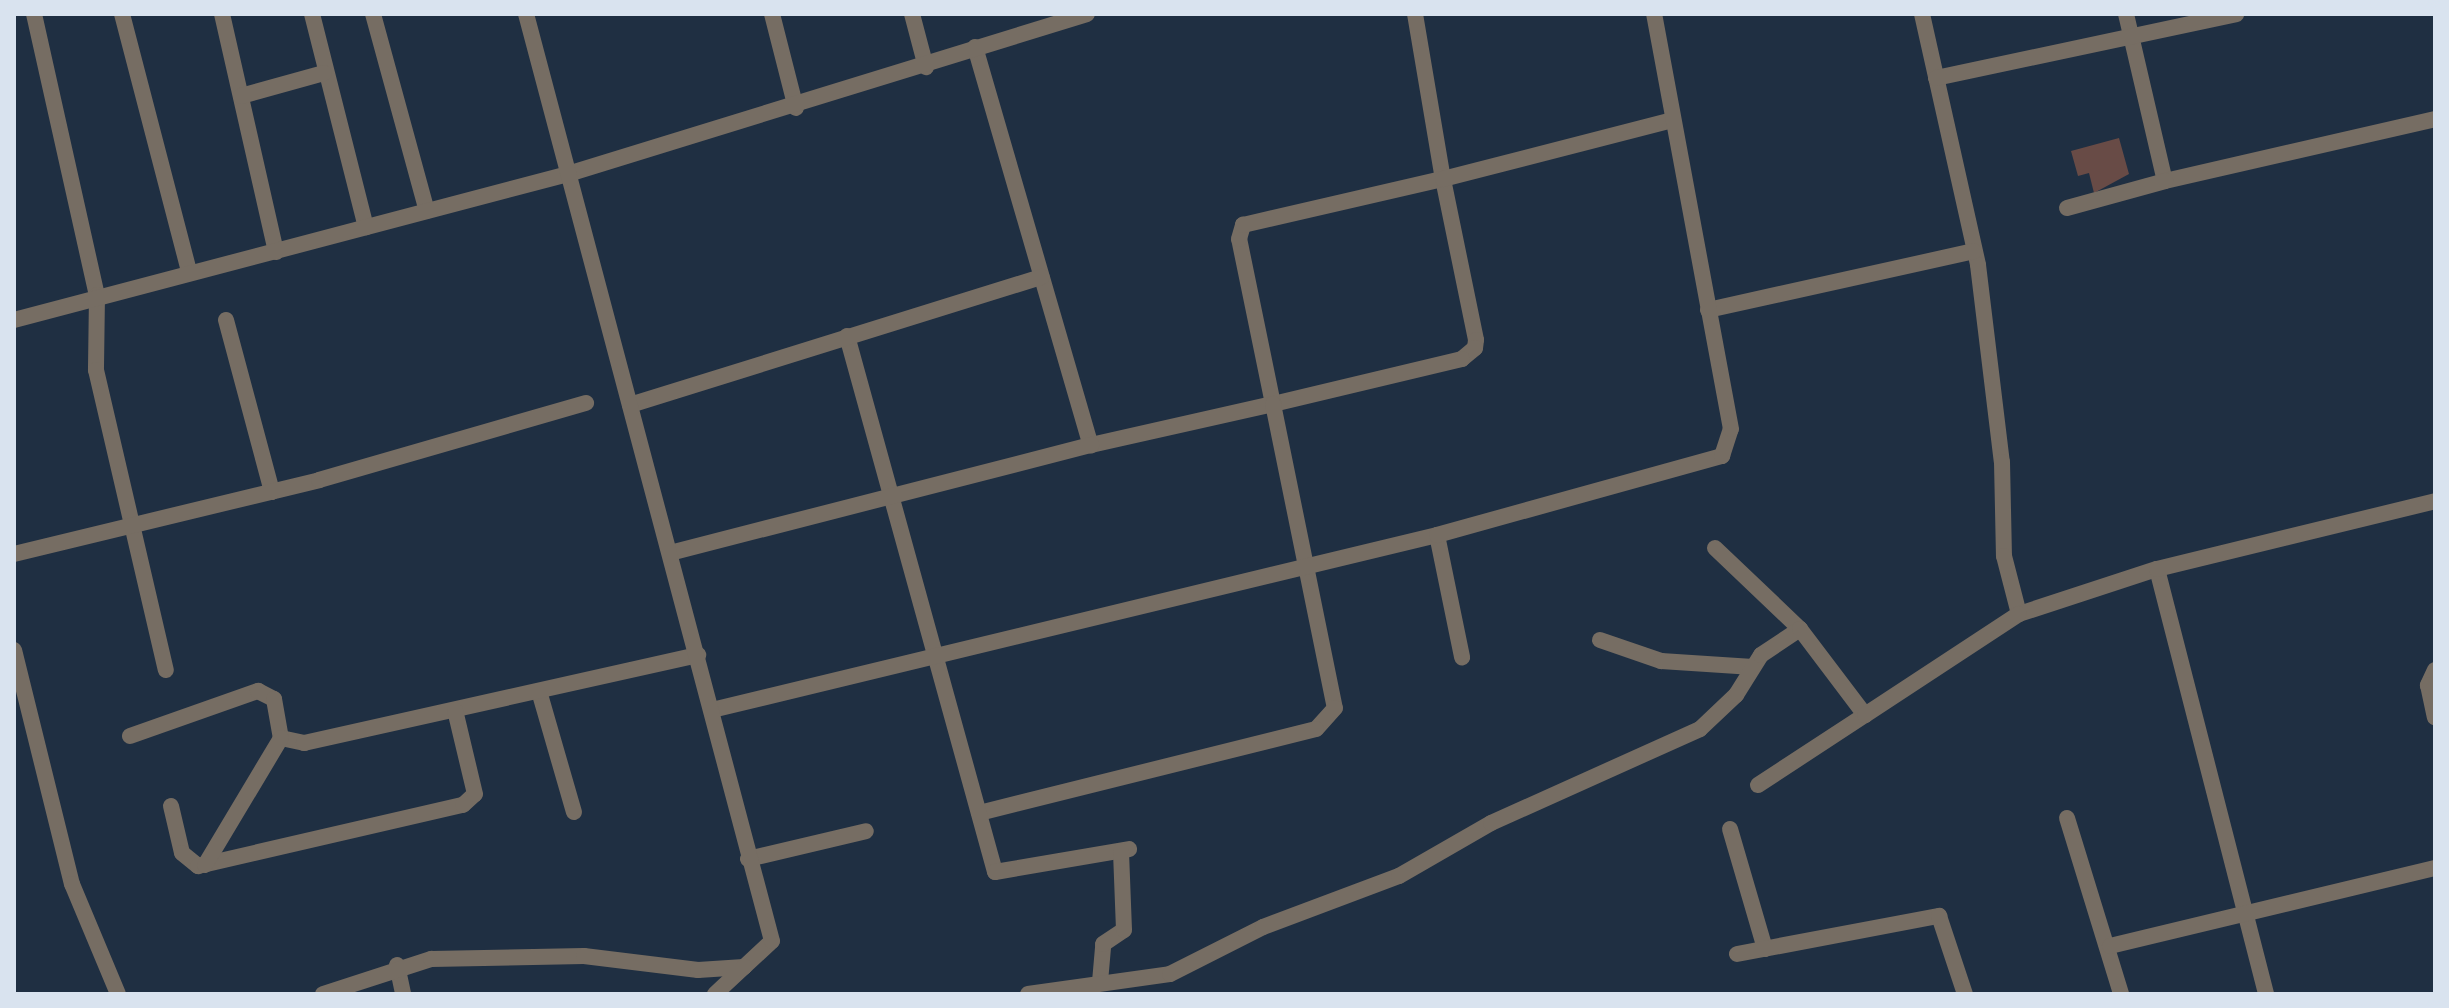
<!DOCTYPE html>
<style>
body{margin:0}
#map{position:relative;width:2449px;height:1008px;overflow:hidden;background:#1f2f42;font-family:Overpass,sans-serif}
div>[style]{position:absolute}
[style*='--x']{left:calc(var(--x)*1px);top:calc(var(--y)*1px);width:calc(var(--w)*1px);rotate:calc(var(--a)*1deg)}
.building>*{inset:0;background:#684b46}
.street>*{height:16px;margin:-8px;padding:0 8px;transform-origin:8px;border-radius:8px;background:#766d63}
span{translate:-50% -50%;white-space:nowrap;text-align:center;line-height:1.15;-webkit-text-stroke:7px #0f171f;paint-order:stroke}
.frame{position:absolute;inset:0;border:16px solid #d9e3ef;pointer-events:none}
</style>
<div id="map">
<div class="building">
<div style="clip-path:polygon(2119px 138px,2129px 174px,2094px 193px,2089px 173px,2078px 176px,2071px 151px)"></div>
</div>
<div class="street">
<div style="--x:34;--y:14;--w:288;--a:77.4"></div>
<div style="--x:97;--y:295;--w:75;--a:90.8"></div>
<div style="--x:96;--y:370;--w:308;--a:76.9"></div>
<div style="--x:122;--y:14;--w:267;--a:75.4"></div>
<div style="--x:222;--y:14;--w:244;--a:77.2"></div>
<div style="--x:312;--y:14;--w:220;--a:75.8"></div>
<div style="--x:373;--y:14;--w:204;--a:74.7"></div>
<div style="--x:772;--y:14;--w:97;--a:75.7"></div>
<div style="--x:912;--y:14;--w:55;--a:75.2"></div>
<div style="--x:1415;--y:14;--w:167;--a:80.4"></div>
<div style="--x:1443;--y:179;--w:164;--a:78.4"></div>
<div style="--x:1476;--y:340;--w:8;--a:97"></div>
<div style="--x:1475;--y:348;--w:17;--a:140"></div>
<div style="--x:1462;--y:359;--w:194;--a:166.6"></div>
<div style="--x:1273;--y:404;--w:168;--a:-101.6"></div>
<div style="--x:1239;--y:239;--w:15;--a:-74"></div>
<div style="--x:1243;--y:225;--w:205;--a:-13"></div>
<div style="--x:1443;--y:179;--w:236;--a:-14.4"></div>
<div style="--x:1922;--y:14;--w:257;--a:77.4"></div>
<div style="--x:1978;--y:265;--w:198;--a:83.1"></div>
<div style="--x:2002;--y:462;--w:94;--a:88.8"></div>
<div style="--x:2004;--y:556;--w:60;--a:75.5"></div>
<div style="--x:2019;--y:614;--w:145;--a:-18.1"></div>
<div style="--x:2157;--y:569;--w:439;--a:75.6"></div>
<div style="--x:2126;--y:14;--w:171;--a:76.9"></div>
<div style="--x:2165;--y:181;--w:277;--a:-12.9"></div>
<div style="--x:975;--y:47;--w:415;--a:73.8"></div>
<div style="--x:1091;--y:445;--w:187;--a:-12.7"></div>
<div style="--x:1273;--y:404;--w:310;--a:78.5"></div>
<div style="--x:1335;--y:708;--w:28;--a:132"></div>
<div style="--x:1316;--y:729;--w:347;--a:166"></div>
<div style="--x:1936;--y:78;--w:307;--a:-12"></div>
<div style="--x:241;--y:96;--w:86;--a:-15.5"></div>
<div style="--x:2067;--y:208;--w:102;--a:-15.4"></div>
<div style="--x:1708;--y:310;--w:272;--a:-12.5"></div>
<div style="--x:14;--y:320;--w:573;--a:-14.76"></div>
<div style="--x:568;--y:174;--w:543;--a:-17.13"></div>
<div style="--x:226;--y:320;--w:178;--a:75"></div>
<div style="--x:847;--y:336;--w:556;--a:74.56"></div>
<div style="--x:995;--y:872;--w:136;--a:-9.7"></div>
<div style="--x:630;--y:405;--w:431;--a:-17.3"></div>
<div style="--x:1437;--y:535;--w:125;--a:78.4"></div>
<div style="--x:1715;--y:548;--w:117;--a:43.6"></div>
<div style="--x:670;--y:553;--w:435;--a:-14.4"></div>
<div style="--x:14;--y:554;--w:314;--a:-13.6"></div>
<div style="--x:319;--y:480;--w:278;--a:-16.1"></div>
<div style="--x:2157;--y:569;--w:286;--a:-13.7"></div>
<div style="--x:1600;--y:640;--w:65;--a:19"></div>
<div style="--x:1661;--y:661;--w:92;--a:3.7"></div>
<div style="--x:14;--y:650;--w:241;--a:76.1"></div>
<div style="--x:72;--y:884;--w:119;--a:67.3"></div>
<div style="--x:2435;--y:670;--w:17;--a:115"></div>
<div style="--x:2428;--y:685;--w:33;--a:78"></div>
<div style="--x:539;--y:691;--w:126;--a:73.9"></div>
<div style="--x:712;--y:710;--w:746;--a:-13.57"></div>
<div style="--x:1437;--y:535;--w:296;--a:-15.5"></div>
<div style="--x:1722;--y:456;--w:28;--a:-72"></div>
<div style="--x:1731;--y:429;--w:422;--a:-100.5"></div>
<div style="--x:130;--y:736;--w:136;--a:-19.4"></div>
<div style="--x:258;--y:691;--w:18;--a:27"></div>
<div style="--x:274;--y:699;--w:40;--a:80"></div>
<div style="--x:281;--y:738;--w:24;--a:12"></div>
<div style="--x:304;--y:743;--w:404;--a:-12.6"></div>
<div style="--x:1758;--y:785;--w:128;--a:-33.2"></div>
<div style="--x:171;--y:806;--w:48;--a:76.8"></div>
<div style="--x:182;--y:853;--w:21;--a:39"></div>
<div style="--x:198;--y:866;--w:272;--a:-13"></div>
<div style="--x:463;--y:805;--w:16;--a:-43"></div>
<div style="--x:475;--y:794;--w:86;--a:-103.4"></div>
<div style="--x:2067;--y:818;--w:184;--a:72.9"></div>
<div style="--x:1730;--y:829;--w:125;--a:73.7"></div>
<div style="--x:748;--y:859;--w:121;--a:-13.3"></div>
<div style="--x:205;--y:865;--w:148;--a:-59.1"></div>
<div style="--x:2110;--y:946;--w:334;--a:-13.5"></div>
<div style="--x:1737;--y:954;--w:206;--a:-10.7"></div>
<div style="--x:1939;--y:916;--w:82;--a:71.6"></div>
<div style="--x:397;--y:965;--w:30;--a:78"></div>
<div style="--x:1100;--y:982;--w:38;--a:-85"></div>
<div style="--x:1103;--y:944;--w:25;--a:-34"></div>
<div style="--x:1124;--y:930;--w:79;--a:-92.2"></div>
<div style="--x:323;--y:994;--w:114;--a:-18"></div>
<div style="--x:431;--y:959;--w:153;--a:-1.1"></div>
<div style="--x:584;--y:956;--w:115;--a:7"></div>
<div style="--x:698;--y:970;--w:46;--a:-3.7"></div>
<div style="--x:744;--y:967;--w:38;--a:-43"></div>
<div style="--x:772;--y:941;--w:959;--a:-104.86"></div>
<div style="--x:715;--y:994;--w:40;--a:-43"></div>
<div style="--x:1028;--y:994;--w:143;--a:-8"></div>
<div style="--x:1170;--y:974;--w:104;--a:-26.8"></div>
<div style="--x:1263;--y:927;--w:145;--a:-20.6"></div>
<div style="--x:1399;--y:876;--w:106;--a:-29.9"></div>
<div style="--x:1491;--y:823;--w:229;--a:-24.2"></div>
<div style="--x:1700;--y:729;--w:50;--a:-43.4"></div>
<div style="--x:1736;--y:695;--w:47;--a:-58"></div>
<div style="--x:1761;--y:655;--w:47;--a:-33.7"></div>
<div style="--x:1800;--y:629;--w:108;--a:52.9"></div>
<div style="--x:1865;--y:715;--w:184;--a:-33.3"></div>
</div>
<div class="frame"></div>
</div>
